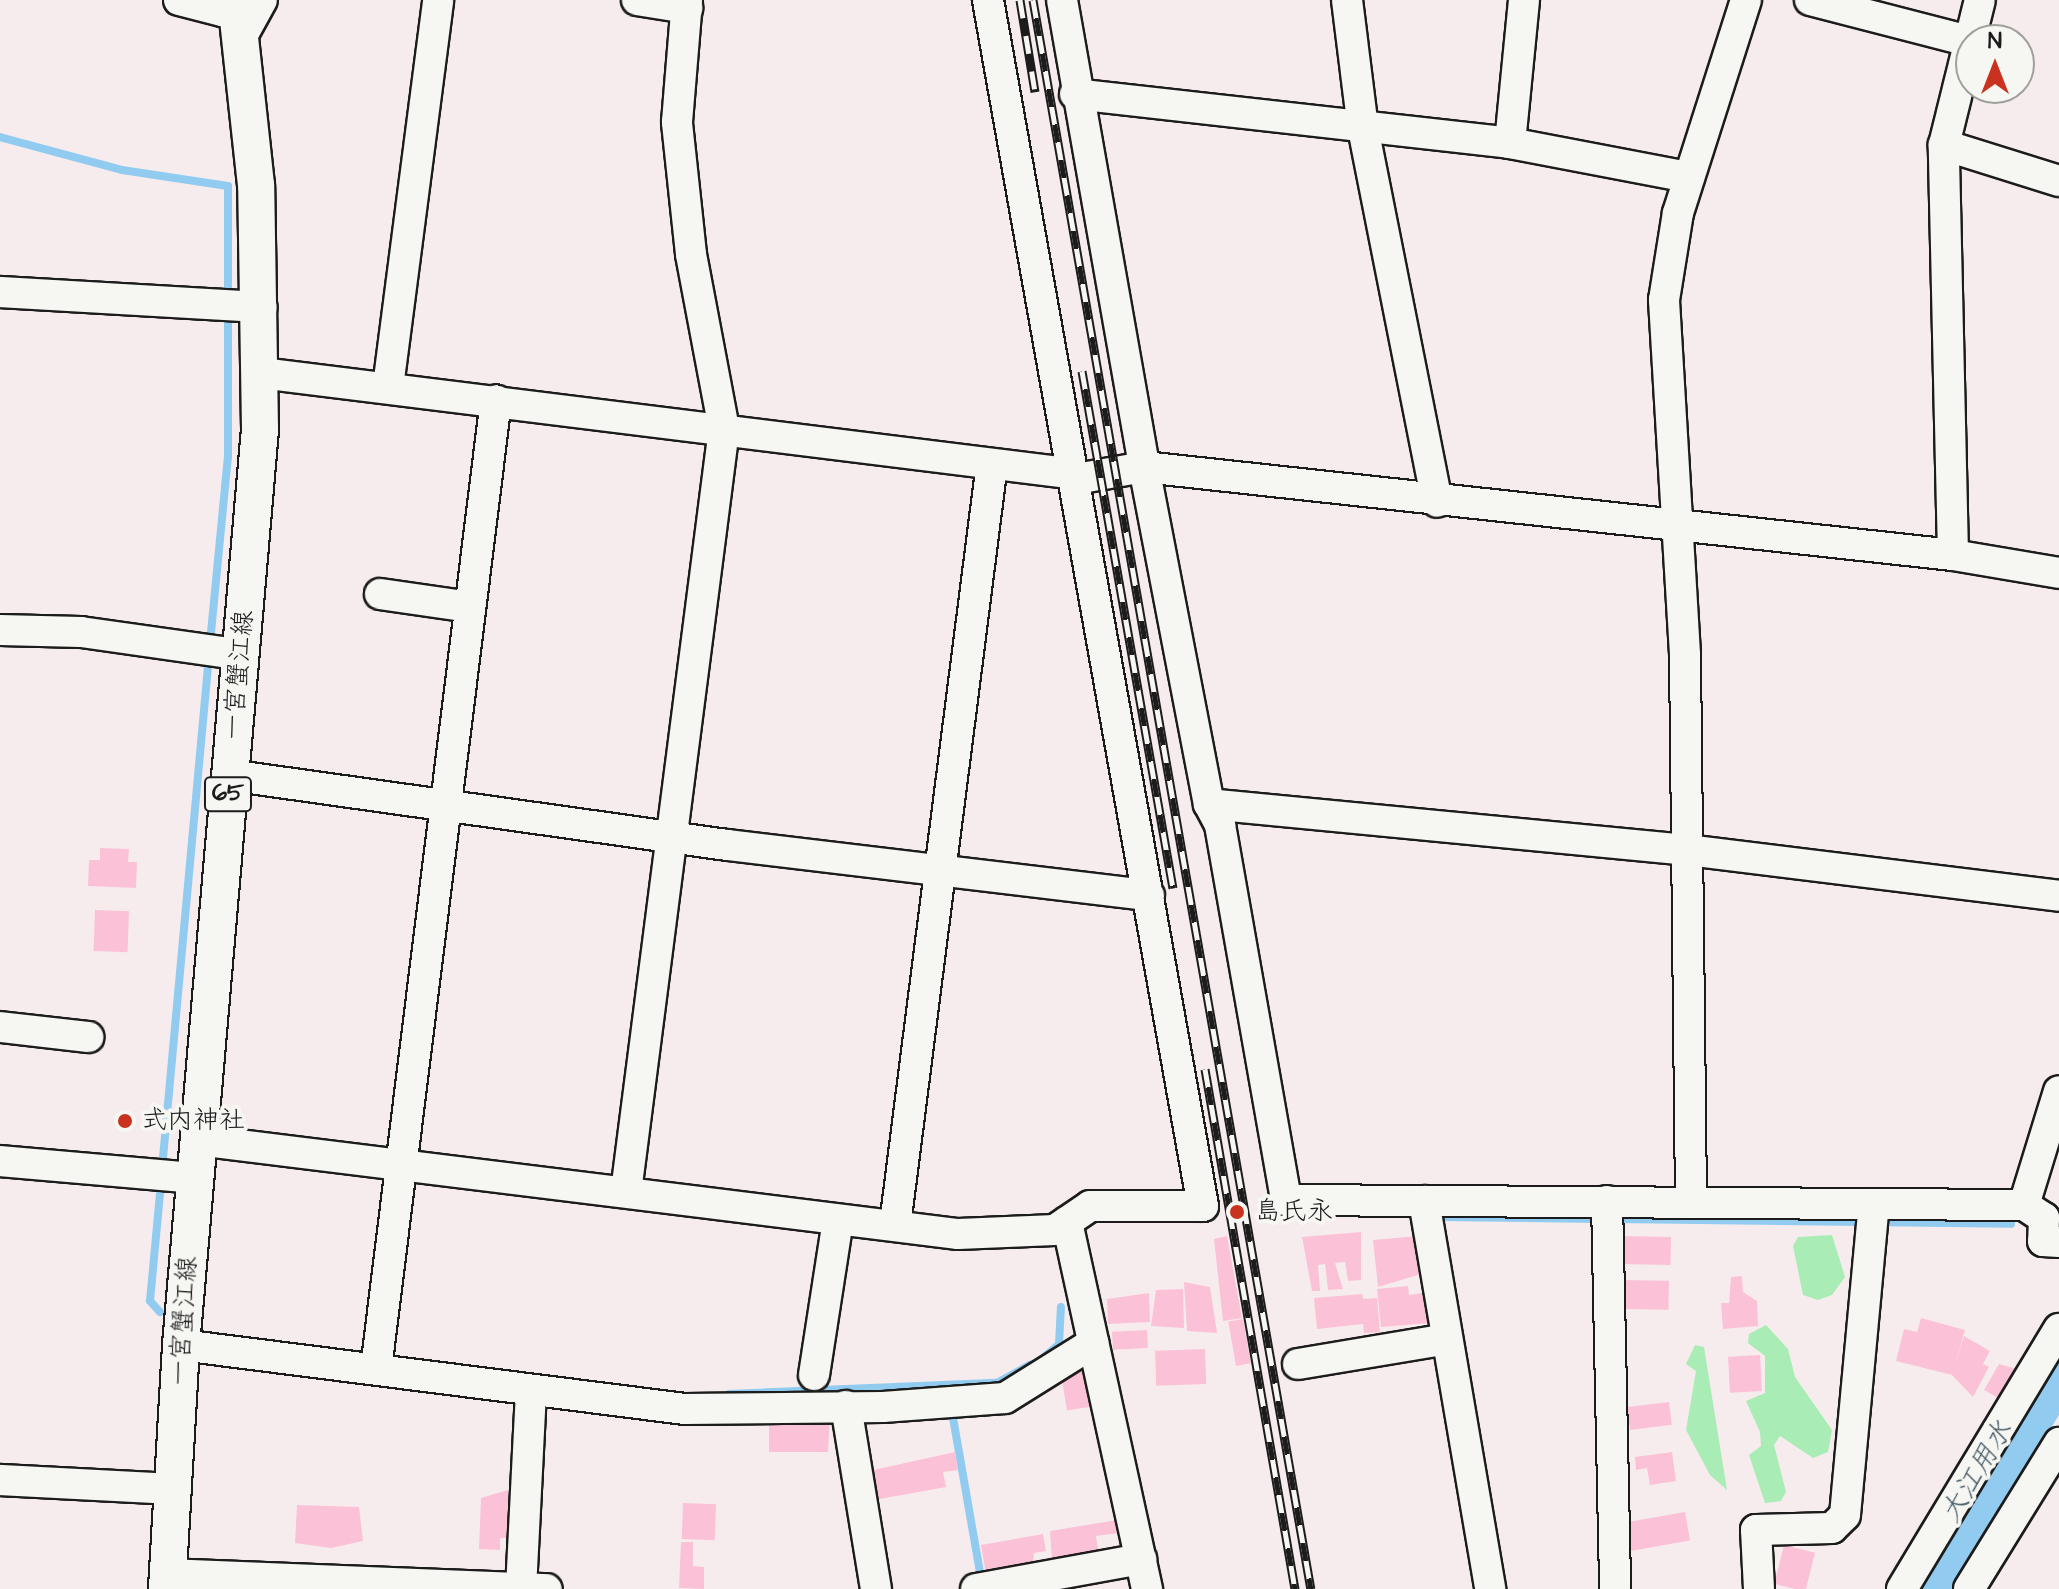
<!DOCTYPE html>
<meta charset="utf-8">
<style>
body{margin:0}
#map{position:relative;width:2059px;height:1589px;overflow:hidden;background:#f7eced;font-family:"Architects Daughter","Klee One",sans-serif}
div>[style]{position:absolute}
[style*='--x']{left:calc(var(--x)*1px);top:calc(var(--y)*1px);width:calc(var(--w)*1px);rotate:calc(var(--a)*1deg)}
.green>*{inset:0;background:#a9ecb6}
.water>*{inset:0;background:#91ccf0}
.stream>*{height:8px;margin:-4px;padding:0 4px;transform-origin:4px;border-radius:4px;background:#91ccf0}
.building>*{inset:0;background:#fbc2d7;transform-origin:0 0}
.roads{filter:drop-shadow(2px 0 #1c1c1c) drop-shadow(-2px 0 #1c1c1c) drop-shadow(0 2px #1c1c1c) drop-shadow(0 -2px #1c1c1c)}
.minor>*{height:30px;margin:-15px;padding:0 15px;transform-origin:15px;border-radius:15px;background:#f6f6f2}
.major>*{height:36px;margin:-18px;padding:0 18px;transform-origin:18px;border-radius:18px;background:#f6f6f2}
.rail>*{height:9px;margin-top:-4.5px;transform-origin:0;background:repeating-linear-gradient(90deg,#f6f6f2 0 18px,#1c1c1c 0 36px);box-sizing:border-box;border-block:2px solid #1c1c1c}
.dots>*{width:22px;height:22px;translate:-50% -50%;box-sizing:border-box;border:4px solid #f6f6f2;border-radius:50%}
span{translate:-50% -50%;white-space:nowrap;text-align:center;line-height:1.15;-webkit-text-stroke:8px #f6f6f2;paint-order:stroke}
.shield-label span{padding:2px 6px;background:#f6f6f2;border:2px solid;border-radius:6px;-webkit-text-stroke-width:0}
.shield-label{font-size:24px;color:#1c1c1c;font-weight:700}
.street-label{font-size:26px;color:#1c1c1c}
.poi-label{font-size:26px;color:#1c1c1c}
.left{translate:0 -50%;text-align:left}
.water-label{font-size:28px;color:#455a66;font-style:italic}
.north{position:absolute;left:1955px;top:24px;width:80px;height:80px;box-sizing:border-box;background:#f6f6f2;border:2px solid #9f9f9c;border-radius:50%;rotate:0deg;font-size:22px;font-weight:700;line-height:32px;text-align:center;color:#1c1c1c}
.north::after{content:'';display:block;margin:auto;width:28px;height:36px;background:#c8321e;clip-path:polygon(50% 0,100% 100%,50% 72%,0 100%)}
</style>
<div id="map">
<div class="green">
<div style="clip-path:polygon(1832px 1235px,1845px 1277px,1832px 1295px,1818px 1300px,1803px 1295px,1793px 1246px,1798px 1237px)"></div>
<div style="clip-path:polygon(1766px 1325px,1788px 1349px,1795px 1377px,1832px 1430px,1828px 1452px,1813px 1458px,1780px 1436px,1774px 1445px,1786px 1492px,1781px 1501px,1765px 1503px,1749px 1455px,1761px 1446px,1760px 1432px,1746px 1401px,1765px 1393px,1765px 1356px,1748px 1343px,1749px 1334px)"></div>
<div style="clip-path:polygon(1695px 1345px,1704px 1347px,1727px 1490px,1710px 1475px,1686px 1430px,1696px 1371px,1686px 1364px)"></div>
</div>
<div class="water">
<div style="clip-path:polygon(2059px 1344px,2059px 1415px,1953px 1589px,1911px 1589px)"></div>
</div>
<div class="stream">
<div style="--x:0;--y:137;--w:126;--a:15.1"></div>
<div style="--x:122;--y:170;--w:107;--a:8.6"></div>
<div style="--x:228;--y:186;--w:270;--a:90"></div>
<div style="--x:228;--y:456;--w:188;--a:95.5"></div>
<div style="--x:162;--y:1169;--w:515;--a:-84.77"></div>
<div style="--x:1437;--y:1217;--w:163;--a:0.7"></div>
<div style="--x:1614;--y:1219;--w:397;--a:0.7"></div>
<div style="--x:160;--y:1312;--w:15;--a:-132"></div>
<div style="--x:150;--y:1301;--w:120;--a:-84.7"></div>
<div style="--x:1042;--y:1359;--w:23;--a:-41"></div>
<div style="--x:1059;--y:1344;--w:37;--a:-87"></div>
<div style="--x:729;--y:1394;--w:268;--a:-2.4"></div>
<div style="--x:997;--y:1383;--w:38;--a:-29"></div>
<div style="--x:952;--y:1412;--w:169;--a:80.1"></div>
</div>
<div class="building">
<div style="clip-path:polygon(100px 848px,129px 849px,128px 862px,137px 862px,136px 888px,88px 886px,89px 860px,100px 860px)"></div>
<div style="left:95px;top:910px;width:34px;height:41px;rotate:2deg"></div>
<div style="clip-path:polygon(1361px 1232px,1361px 1280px,1348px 1281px,1345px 1262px,1335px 1263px,1343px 1289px,1328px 1290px,1325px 1264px,1318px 1265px,1320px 1291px,1312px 1291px,1302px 1237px)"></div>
<div style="clip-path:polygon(1227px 1236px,1242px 1318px,1223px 1321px,1214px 1239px)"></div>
<div style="clip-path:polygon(1418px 1236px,1421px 1274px,1378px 1287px,1373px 1240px)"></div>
<div style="left:1620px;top:1236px;width:51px;height:28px;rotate:1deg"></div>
<div style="clip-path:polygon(1742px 1276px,1743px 1292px,1757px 1301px,1758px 1326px,1723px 1329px,1721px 1303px,1729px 1303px,1731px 1277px)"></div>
<div style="left:1621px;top:1280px;width:48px;height:29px;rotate:1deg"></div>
<div style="clip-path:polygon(1184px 1282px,1210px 1287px,1217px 1333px,1187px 1331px)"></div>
<div style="clip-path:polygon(1408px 1286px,1409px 1295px,1422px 1293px,1430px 1323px,1381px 1327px,1377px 1289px)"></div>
<div style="clip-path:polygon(1183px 1289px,1184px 1328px,1151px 1326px,1156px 1290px)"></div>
<div style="clip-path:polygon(1149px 1293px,1150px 1322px,1108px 1324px,1107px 1299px)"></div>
<div style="clip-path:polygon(1362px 1294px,1363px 1299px,1377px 1298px,1380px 1332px,1364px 1333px,1363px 1324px,1317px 1329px,1314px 1298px)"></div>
<div style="clip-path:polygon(1921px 1318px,1965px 1330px,1955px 1365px,1964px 1336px,1990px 1351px,1983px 1364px,1989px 1367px,1973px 1397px,1952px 1375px,1896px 1361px,1904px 1329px,1917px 1332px)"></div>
<div style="left:1243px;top:1319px;width:45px;height:15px;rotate:80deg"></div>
<div style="left:1147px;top:1330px;width:18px;height:35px;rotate:87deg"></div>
<div style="left:1205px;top:1349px;width:35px;height:50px;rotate:88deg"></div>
<div style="left:1760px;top:1355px;width:36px;height:32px;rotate:87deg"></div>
<div style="clip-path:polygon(1999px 1364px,2024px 1371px,2007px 1403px,1984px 1390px)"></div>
<div style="left:1086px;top:1371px;width:36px;height:25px;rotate:81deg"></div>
<div style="left:1669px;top:1402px;width:23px;height:42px;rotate:83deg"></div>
<div style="clip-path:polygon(830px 1414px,828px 1452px,769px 1452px,769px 1421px)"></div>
<div style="clip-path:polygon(955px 1452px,958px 1470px,943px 1472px,946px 1487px,874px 1500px,869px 1471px)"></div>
<div style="clip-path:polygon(1672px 1452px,1676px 1481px,1650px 1485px,1647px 1468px,1636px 1470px,1635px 1457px)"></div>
<div style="clip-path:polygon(508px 1490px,510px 1510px,517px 1510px,516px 1538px,500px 1538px,500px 1550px,479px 1549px,481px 1498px)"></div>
<div style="left:683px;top:1503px;width:33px;height:36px;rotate:2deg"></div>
<div style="clip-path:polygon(297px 1505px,359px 1507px,363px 1541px,331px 1548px,295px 1543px)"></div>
<div style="left:1685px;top:1512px;width:29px;height:62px;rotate:80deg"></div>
<div style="clip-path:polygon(1117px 1520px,1119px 1533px,1096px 1536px,1099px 1556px,1052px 1560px,1050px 1531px)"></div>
<div style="clip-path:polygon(1043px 1534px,1046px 1551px,1034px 1553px,1033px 1563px,986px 1574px,981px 1545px)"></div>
<div style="clip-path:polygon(681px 1542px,693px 1542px,693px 1566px,704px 1567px,704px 1589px,679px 1588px)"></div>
<div style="left:1784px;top:1545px;width:32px;height:40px;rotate:14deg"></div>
</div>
<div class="roads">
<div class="minor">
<div style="--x:179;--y:0;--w:44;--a:14.3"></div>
<div style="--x:222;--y:11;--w:15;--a:-16"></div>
<div style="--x:637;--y:0;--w:51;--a:9.1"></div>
<div style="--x:1062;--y:0;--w:474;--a:80"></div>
<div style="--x:1144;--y:467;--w:343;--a:79.1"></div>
<div style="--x:1209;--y:804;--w:24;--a:62"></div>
<div style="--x:1220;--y:825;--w:381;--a:80"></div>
<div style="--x:1286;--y:1200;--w:738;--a:0.39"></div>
<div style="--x:2024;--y:1205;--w:24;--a:33"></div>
<div style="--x:2044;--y:1218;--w:23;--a:92"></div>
<div style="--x:2043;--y:1241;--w:16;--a:4"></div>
<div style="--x:1347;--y:0;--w:129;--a:82.9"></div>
<div style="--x:1363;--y:128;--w:381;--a:78.8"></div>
<div style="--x:1810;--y:0;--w:164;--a:14.5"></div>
<div style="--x:241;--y:38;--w:43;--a:-61.1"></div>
<div style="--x:1075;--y:94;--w:438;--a:6.4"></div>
<div style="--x:1510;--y:143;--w:182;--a:10.8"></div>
<div style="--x:1510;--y:143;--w:144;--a:-84.4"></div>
<div style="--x:1944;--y:145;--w:121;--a:17.4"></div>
<div style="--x:0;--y:292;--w:262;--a:3.3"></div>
<div style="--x:261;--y:373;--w:820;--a:7.07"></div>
<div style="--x:388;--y:387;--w:390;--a:-82.6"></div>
<div style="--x:1076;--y:479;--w:69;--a:-10"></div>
<div style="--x:1144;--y:467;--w:814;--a:6.21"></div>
<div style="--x:1953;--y:555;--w:108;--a:9.6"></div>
<div style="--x:1953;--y:555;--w:410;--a:-91.3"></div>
<div style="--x:1944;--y:145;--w:149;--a:-76.1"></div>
<div style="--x:380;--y:594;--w:91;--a:8.2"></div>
<div style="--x:0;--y:630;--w:81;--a:1.4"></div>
<div style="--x:81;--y:632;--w:163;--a:8.1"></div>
<div style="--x:229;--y:775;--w:503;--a:8"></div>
<div style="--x:727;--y:845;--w:425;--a:6.8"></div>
<div style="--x:1209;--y:804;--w:480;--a:5.5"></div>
<div style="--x:1687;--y:850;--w:375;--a:7"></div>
<div style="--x:0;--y:1027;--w:89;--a:6.5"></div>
<div style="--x:198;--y:1140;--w:766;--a:7.05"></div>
<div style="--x:958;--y:1234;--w:97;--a:-2.4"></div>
<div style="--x:1055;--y:1230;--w:42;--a:-34.4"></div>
<div style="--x:1090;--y:1206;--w:113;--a:0"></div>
<div style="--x:1203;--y:1206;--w:1225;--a:-100.11"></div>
<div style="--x:0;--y:1161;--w:196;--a:5"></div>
<div style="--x:626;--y:1192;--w:769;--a:-82.68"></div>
<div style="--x:724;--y:429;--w:178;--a:-100.7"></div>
<div style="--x:691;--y:254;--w:133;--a:-96.1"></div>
<div style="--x:677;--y:122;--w:122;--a:-85.3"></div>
<div style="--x:1424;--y:1201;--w:394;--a:80.3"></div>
<div style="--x:1607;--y:1201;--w:388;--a:88.8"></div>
<div style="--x:1691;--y:1201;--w:547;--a:-90.63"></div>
<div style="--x:1685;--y:654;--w:355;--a:-93.4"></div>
<div style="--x:1664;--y:300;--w:88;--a:-80.9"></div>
<div style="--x:1678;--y:213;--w:224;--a:-72.3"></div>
<div style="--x:2024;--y:1205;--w:119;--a:-72.9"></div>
<div style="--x:1067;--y:1222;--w:376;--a:77.7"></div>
<div style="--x:895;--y:1225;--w:767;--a:-82.74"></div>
<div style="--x:181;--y:1345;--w:508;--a:7.24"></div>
<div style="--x:685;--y:1409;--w:198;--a:-0.6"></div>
<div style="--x:883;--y:1407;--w:122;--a:-4.2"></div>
<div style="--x:1005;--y:1398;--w:104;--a:-32"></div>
<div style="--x:1298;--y:1364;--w:151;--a:-9.5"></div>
<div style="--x:376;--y:1369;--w:976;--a:-82.94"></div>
<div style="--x:814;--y:1375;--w:157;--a:-81.2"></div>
<div style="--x:846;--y:1406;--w:185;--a:80.7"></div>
<div style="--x:0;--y:1480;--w:173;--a:3"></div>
<div style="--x:168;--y:1574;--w:379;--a:2.3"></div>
<div style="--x:521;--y:1589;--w:199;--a:-87.1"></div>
<div style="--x:976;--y:1589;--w:168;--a:-10.3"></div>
<div style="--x:1759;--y:1589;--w:59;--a:-92.9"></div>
<div style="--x:1756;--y:1530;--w:76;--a:-1.5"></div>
<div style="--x:1832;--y:1528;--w:18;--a:-45"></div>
<div style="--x:1845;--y:1515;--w:312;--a:-84.7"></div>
<div style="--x:1902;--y:1589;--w:304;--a:-58.9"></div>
<div style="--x:1969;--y:1589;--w:172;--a:-58.3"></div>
</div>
<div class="major">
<div style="--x:167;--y:1589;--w:244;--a:-86.7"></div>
<div style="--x:181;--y:1345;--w:919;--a:-85.07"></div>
<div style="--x:260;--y:429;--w:244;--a:-90.9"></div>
<div style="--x:256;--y:185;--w:186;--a:-96.2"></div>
</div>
</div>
<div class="rail">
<div style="--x:1020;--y:0;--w:93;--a:80.7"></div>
<div style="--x:1033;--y:0;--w:1613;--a:80.08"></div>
<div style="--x:1082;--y:371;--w:525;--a:80.02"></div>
<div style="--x:1205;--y:1069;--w:528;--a:80.18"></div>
</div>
<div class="dots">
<div style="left:125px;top:1121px;background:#c8321e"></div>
<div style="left:1237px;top:1212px;background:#c8321e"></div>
</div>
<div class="shield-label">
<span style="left:228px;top:794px">65</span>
</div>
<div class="street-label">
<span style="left:239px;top:675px;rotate:-85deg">一宮蟹江線</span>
<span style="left:184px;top:1321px;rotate:-86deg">一宮蟹江線</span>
</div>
<div class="poi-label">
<span class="left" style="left:141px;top:1121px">式内神社</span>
<span class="left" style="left:1255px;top:1212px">島氏永</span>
</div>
<div class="water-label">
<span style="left:1977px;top:1472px;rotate:-59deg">大江用水</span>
</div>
<div class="north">N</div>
</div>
